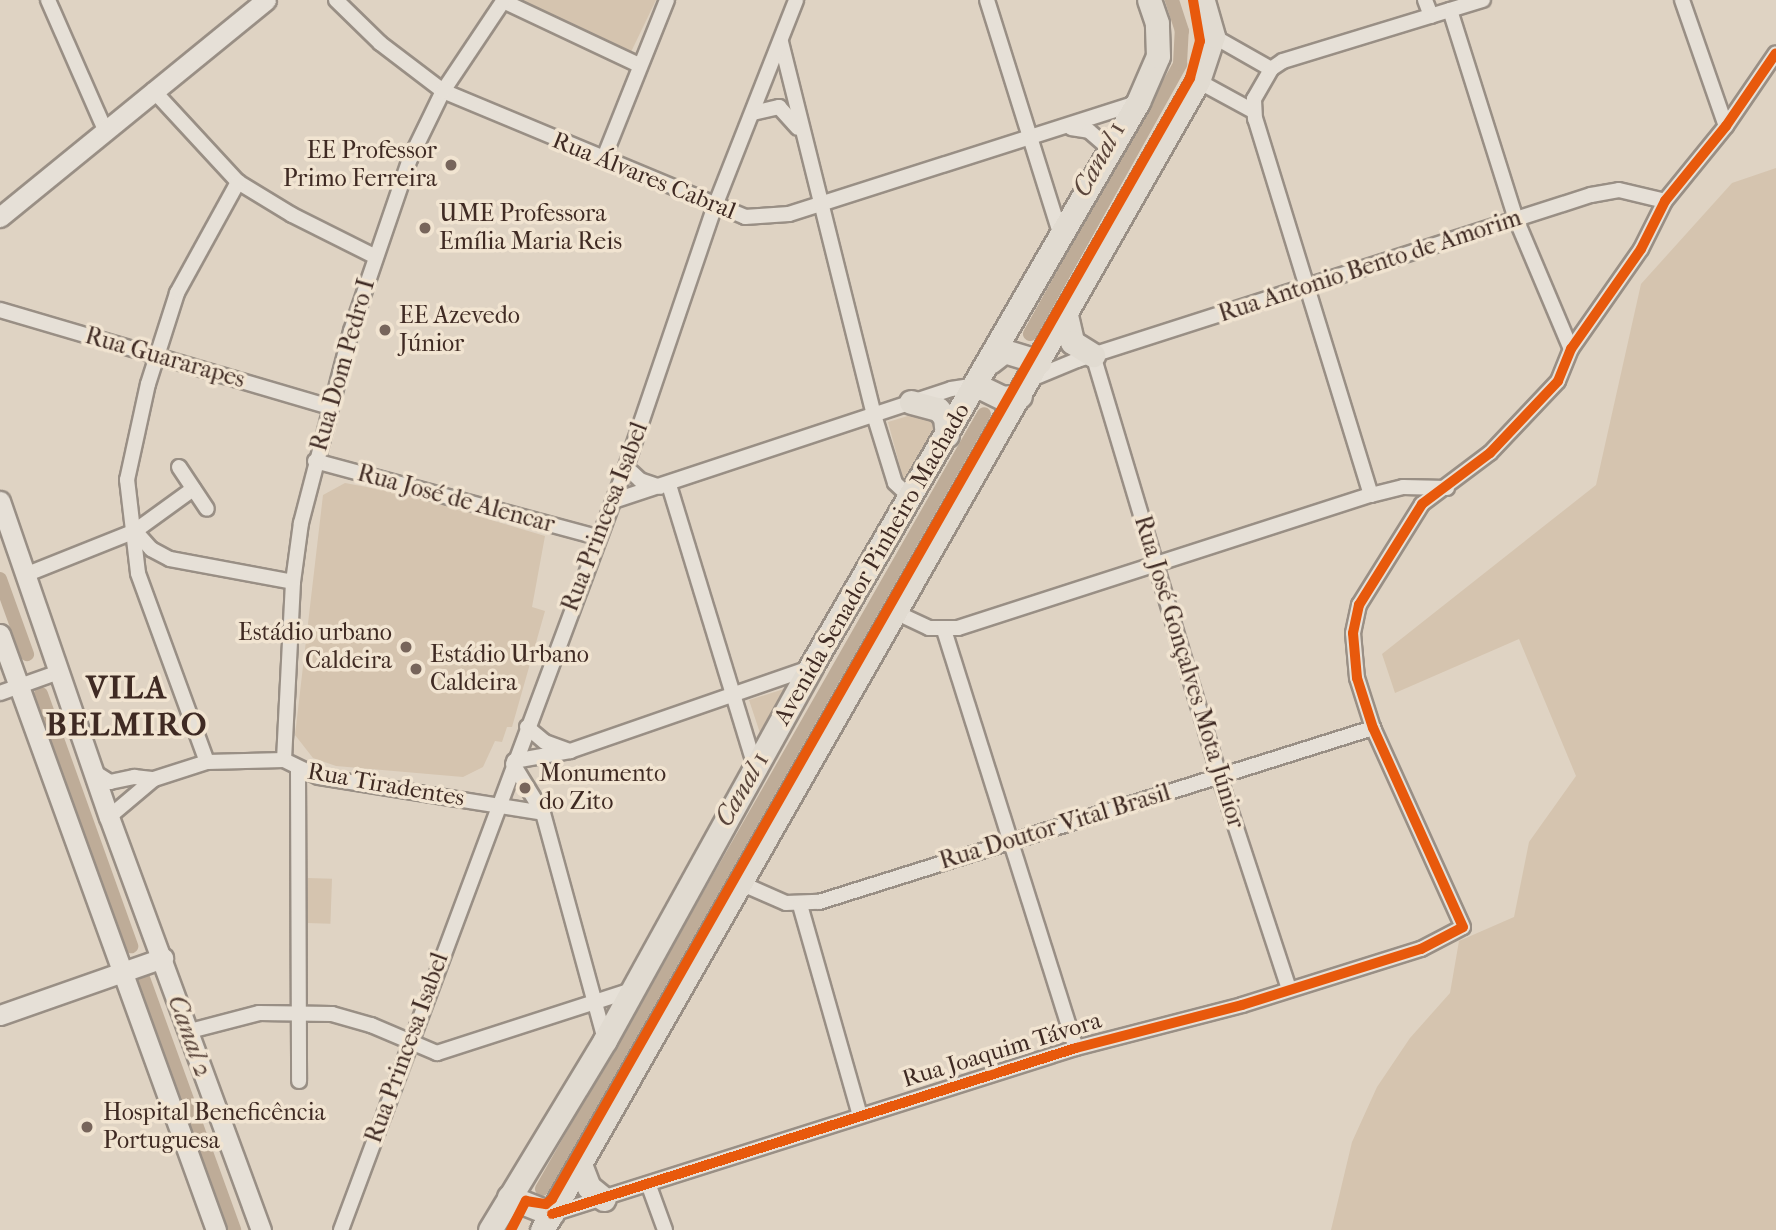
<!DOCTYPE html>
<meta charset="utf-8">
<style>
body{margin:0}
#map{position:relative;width:1776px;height:1230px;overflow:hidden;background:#dfd3c3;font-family:"IM FELL French Canon",serif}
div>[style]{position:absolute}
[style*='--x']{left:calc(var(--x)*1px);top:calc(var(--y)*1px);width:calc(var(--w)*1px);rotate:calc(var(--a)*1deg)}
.green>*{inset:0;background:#d5c4af;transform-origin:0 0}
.canal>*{height:14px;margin:-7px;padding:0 7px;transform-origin:7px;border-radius:7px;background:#beac98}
.roads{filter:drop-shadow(2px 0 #998f85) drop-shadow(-2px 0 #998f85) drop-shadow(0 2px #998f85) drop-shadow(0 -2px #998f85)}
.street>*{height:14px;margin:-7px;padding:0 7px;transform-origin:7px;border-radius:7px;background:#e6e0d7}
.secondary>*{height:19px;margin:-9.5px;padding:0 9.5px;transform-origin:9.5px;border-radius:9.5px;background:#e6e0d7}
.primary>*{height:23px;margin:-11.5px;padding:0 11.5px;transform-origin:11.5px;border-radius:11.5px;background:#e1dbd1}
.cycleway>*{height:10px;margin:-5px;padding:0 5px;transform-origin:5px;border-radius:5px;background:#e8590c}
.dots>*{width:19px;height:19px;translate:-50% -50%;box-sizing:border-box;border:4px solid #f1e4d1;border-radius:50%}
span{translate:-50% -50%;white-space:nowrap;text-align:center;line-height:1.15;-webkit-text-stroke:7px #f1e4d1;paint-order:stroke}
.poi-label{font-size:24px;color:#3f2a23}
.right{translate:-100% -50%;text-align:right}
.left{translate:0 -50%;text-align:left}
.street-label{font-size:24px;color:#3f2a23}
.water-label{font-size:26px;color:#5b463c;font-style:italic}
.district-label{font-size:32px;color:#3f2a23;font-weight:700;letter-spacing:2px}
</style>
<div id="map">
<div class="green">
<div style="clip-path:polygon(512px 0,656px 0,631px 52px)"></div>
<div style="clip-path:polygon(1776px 168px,1776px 1230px,1331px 1230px,1352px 1142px,1377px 1087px,1410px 1038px,1450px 993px,1459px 941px,1514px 917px,1529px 842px,1576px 776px,1519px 639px,1395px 693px,1382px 654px,1596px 485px,1641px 284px,1732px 183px)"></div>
<div style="clip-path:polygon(921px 412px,935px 420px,937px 437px,906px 489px,888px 422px)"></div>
<div style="clip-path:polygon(345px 483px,490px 510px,488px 519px,545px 536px,532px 607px,545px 611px,512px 727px,507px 727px,502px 742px,495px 741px,483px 767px,463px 777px,336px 766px,313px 758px,295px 735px,323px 495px)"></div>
<div style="clip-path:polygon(787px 688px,761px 736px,749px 700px)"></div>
<div style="left:308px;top:878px;width:24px;height:45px;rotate:2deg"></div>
</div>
<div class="canal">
<div style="--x:1030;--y:334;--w:309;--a:-60.9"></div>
<div style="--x:1180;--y:64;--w:33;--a:-87"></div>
<div style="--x:1182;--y:31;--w:33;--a:-108"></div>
<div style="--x:0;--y:579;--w:80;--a:70.2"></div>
<div style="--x:41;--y:694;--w:268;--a:70.3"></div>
<div style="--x:143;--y:978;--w:268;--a:70.1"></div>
<div style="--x:542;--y:1189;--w:892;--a:-60.3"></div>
</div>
<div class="roads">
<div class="street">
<div style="--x:48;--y:0;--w:142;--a:66.3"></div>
<div style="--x:336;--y:0;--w:62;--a:44.3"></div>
<div style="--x:380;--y:43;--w:79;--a:37.3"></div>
<div style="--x:443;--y:91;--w:327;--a:22.6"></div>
<div style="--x:745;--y:217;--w:44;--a:-3.9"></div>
<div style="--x:789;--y:214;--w:365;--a:-17.7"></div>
<div style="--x:987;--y:0;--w:247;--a:72.6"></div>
<div style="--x:1425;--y:0;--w:17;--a:69"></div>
<div style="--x:1682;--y:0;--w:133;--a:70.8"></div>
<div style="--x:503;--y:1;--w:150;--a:25.2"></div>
<div style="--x:1450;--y:10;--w:219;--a:72.5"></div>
<div style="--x:1516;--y:219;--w:141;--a:67.1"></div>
<div style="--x:1213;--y:36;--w:67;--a:29.6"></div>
<div style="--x:781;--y:42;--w:384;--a:76"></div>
<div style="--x:874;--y:415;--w:71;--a:72.8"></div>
<div style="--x:895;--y:483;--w:21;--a:43"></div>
<div style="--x:1198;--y:81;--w:63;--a:28.6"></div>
<div style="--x:153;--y:90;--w:125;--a:47.3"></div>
<div style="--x:238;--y:182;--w:63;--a:31.4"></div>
<div style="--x:292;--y:215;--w:92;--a:26.6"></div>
<div style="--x:753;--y:113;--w:27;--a:-13"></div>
<div style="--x:779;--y:107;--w:28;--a:48"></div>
<div style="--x:1071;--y:128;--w:18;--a:9"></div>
<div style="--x:1089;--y:131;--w:29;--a:41"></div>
<div style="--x:603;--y:160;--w:172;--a:-68.2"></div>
<div style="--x:0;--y:310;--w:343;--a:16.4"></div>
<div style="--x:1093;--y:355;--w:439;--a:73.3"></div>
<div style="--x:1219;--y:776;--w:224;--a:71.8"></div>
<div style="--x:1031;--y:379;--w:50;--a:-22.4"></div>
<div style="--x:1077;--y:360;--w:540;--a:-17.8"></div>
<div style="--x:1591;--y:195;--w:28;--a:-10"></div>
<div style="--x:1619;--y:190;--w:47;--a:13.4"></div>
<div style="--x:315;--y:461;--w:292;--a:15.1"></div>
<div style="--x:179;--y:467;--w:50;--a:56.3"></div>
<div style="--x:626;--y:467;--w:19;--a:43"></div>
<div style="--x:640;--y:480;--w:21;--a:19"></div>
<div style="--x:669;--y:485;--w:294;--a:73"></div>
<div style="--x:1371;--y:495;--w:393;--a:-107.1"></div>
<div style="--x:1255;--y:119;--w:20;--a:-93"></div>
<div style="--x:1254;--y:99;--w:34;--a:-60"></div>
<div style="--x:1271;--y:69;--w:14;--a:-34"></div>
<div style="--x:1283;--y:61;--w:209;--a:-17"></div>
<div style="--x:613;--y:501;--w:356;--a:-18.3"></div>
<div style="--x:951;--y:389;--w:25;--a:-9"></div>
<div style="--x:135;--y:531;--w:72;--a:-35.9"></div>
<div style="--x:25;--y:575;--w:118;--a:-21.8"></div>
<div style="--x:135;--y:531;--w:24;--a:48"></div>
<div style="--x:151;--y:549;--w:21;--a:28"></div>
<div style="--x:170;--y:559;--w:125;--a:10.6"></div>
<div style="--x:895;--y:612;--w:38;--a:25"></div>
<div style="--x:929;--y:628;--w:29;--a:0"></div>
<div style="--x:958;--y:628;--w:434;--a:-17.9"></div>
<div style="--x:1371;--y:495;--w:33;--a:-14"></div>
<div style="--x:1403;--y:487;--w:44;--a:1.3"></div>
<div style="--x:944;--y:630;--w:438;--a:72.5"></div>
<div style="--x:0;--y:693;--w:63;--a:-19.6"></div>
<div style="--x:527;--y:727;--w:23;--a:40"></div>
<div style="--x:545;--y:742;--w:27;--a:20"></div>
<div style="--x:284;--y:760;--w:178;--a:-87.1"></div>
<div style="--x:293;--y:582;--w:60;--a:-82.3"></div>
<div style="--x:301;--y:523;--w:198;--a:-75.4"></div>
<div style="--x:351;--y:331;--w:182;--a:-71.1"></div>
<div style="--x:410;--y:159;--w:76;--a:-64.1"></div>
<div style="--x:443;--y:91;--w:110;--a:-56.2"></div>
<div style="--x:514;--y:761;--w:57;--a:-10.1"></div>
<div style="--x:570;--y:751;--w:254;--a:-19.1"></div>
<div style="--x:207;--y:762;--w:201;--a:-110.1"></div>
<div style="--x:138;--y:573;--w:94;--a:-96.7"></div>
<div style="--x:127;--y:480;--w:98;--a:-77.7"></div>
<div style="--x:148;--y:384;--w:96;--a:-72.3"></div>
<div style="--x:177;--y:293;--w:127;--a:-61.2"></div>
<div style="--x:513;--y:764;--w:57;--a:58.5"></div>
<div style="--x:543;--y:813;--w:235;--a:74.7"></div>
<div style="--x:298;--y:769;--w:312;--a:89.8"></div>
<div style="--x:94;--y:772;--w:19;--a:32"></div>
<div style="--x:110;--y:782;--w:25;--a:-12"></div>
<div style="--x:134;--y:777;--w:20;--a:6"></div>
<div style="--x:154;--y:779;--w:56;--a:-17.8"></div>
<div style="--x:207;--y:762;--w:77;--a:-1.5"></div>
<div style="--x:284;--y:760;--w:39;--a:26"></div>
<div style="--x:319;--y:777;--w:227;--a:9.1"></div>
<div style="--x:109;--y:817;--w:59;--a:-40.2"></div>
<div style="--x:738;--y:882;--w:52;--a:23.6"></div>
<div style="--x:786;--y:903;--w:33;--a:-2"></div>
<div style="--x:819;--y:902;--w:581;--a:-17.44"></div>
<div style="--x:800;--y:905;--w:218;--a:74.1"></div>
<div style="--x:190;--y:1031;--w:71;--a:-14.6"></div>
<div style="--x:259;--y:1013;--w:73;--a:0.8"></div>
<div style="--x:332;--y:1014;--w:41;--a:15.8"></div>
<div style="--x:371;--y:1025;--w:72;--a:23"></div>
<div style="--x:437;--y:1053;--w:205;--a:-17.9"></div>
<div style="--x:649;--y:1186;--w:47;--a:70"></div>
<div style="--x:552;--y:1214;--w:550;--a:-17.58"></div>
<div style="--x:1076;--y:1048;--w:171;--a:-14.5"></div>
<div style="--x:1242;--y:1005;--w:188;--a:-17.4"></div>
<div style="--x:1421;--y:949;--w:47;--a:-27.6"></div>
<div style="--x:1463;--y:927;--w:218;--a:-114.3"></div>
<div style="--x:1373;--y:728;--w:52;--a:-107.7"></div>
<div style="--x:1357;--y:678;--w:45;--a:-95.1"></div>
<div style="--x:1353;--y:633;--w:29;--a:-78"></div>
<div style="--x:1359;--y:605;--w:119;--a:-58"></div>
<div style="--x:1422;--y:504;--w:85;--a:-36.9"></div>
<div style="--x:1490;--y:453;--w:99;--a:-46.6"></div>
<div style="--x:1558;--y:381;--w:35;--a:-68"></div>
<div style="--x:1571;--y:349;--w:122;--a:-55"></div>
<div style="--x:1641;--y:249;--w:54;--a:-63.4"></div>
<div style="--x:1665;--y:201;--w:97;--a:-50.9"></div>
<div style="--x:1726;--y:126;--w:88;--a:-55.6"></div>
<div style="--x:341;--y:1230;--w:814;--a:-69.52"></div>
<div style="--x:626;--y:467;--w:276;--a:-71.2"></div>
<div style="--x:715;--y:206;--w:221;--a:-68.5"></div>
</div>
<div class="secondary">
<div style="--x:0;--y:217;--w:343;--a:-39.2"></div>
<div style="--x:0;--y:501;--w:334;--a:71"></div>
<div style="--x:109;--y:817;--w:440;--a:69.8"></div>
<div style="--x:0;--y:634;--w:634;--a:70.08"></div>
<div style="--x:0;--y:1015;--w:173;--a:-19.3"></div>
</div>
<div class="primary">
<div style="--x:1066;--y:315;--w:28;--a:77"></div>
<div style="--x:1072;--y:342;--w:25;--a:32"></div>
<div style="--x:990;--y:362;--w:18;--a:-38"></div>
<div style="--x:1004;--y:351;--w:37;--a:17"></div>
<div style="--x:976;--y:385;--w:30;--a:26"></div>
<div style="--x:1003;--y:398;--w:17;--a:-7"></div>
<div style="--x:911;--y:402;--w:28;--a:15"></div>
<div style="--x:938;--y:409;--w:11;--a:49"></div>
<div style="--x:945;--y:417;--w:18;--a:84"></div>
<div style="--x:580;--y:1164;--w:25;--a:69"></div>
<div style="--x:589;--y:1187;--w:19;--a:39"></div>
<div style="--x:509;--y:1197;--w:46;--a:21.6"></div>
<div style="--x:490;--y:1230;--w:222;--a:-58.8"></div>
<div style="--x:605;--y:1040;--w:425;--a:-61.1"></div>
<div style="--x:810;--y:668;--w:654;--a:-59.91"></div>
<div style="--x:1138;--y:102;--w:50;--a:-66.5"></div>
<div style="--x:1158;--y:56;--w:33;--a:-92"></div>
<div style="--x:1157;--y:23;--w:24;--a:-109"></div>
<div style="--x:542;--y:1230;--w:1323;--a:-60.28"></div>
<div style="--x:1198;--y:81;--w:47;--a:-71.6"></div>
<div style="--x:1213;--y:36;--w:37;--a:-106"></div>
</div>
</div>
<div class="cycleway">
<div style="--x:552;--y:1214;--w:550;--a:-17.58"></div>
<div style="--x:1076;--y:1048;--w:171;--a:-14.5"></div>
<div style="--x:1242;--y:1005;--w:188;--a:-17.4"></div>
<div style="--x:1421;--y:949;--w:47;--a:-27.6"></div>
<div style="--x:1463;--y:927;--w:218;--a:-114.3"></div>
<div style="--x:1373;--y:728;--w:52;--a:-107.7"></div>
<div style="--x:1357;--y:678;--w:45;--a:-95.1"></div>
<div style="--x:1353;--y:633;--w:29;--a:-78"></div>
<div style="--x:1359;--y:605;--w:119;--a:-58"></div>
<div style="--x:1422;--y:504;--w:85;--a:-36.9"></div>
<div style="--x:1490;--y:453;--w:99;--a:-46.6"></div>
<div style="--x:1558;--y:381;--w:35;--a:-68"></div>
<div style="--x:1571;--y:349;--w:122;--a:-55"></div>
<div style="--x:1641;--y:249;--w:54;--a:-63.4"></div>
<div style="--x:1665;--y:201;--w:97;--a:-50.9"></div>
<div style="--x:1726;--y:126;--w:88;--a:-55.6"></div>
<div style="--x:511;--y:1230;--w:33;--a:-63"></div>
<div style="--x:526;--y:1201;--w:20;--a:9"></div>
<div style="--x:546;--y:1204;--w:8;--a:-40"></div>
<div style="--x:552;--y:1199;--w:1290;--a:-60.35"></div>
<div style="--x:1190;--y:78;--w:38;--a:-75"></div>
<div style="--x:1200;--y:41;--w:42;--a:-99.7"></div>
</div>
<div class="dots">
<div style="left:451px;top:165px;background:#77655b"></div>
<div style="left:425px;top:228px;background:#77655b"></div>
<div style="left:385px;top:330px;background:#77655b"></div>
<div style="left:406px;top:647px;background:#77655b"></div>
<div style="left:416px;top:669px;background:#77655b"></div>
<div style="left:525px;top:788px;background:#77655b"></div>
<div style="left:87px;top:1127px;background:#77655b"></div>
</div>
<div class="poi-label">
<span class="right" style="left:437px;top:165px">EE Professor<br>Primo Ferreira</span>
<span class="left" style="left:439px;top:228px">UME Professora<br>Emília Maria Reis</span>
<span class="left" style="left:399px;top:330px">EE Azevedo<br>Júnior</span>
<span class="right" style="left:392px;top:647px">Estádio urbano<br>Caldeira</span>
<span class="left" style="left:430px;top:669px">Estádio Urbano<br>Caldeira</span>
<span class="left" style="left:539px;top:788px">Monumento<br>do Zito</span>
<span class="left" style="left:103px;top:1127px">Hospital Beneficência<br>Portuguesa</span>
</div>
<div class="street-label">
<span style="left:644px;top:176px;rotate:22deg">Rua Álvares Cabral</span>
<span style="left:1370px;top:266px;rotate:-18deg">Rua Antonio Bento de Amorim</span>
<span style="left:165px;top:358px;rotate:16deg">Rua Guararapes</span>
<span style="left:343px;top:365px;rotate:-74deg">Rua Dom Pedro I</span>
<span style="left:456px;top:499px;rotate:15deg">Rua José de Alencar</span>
<span style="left:605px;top:517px;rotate:-69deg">Rua Princesa Isabel</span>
<span style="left:872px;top:564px;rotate:-60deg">Avenida Senador Pinheiro Machado</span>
<span style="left:1189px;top:672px;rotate:73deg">Rua José Gonçalves Mota Júnior</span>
<span style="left:386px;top:785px;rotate:10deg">Rua Tiradentes</span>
<span style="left:1055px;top:827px;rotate:-17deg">Rua Doutor Vital Brasil</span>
<span style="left:407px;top:1048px;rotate:-70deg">Rua Princesa Isabel</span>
<span style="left:1002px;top:1050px;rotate:-17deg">Rua Joaquim Távora</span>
</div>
<div class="water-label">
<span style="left:1099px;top:159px;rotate:-61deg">Canal 1</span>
<span style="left:742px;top:789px;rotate:-60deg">Canal 1</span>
<span style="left:190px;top:1036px;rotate:70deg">Canal 2</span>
</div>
<div class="district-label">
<span style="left:127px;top:707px">VILA<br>BELMIRO</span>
</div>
</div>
